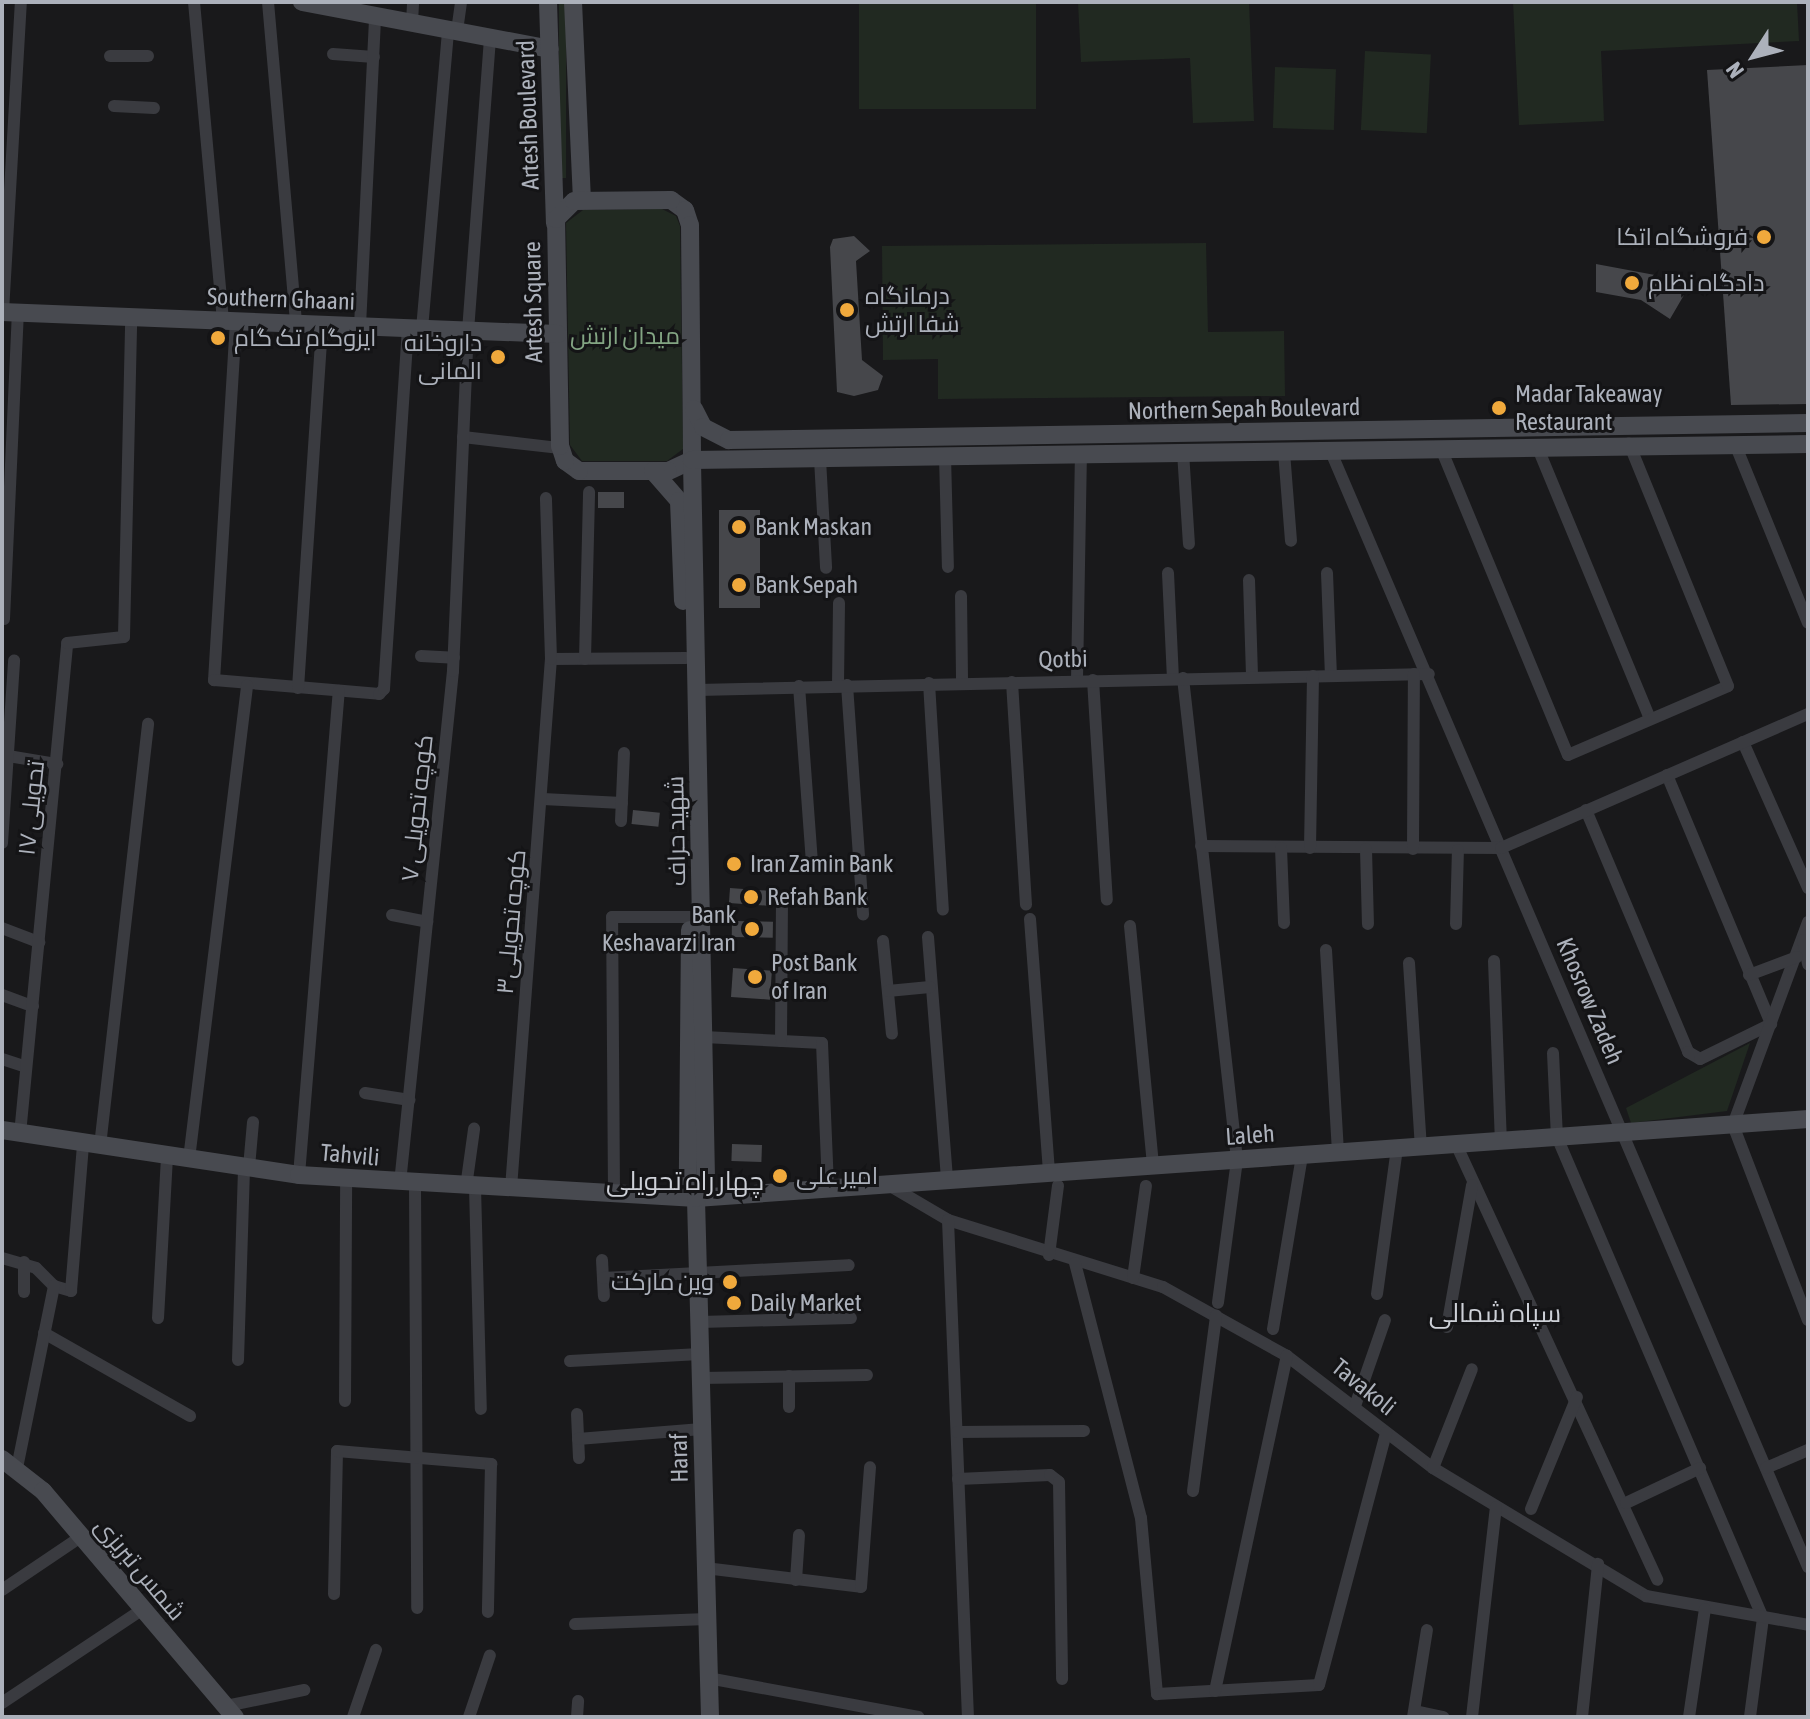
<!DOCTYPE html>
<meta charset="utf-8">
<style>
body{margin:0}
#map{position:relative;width:1810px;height:1719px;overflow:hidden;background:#19191b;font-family:"Asap Condensed",Cairo,sans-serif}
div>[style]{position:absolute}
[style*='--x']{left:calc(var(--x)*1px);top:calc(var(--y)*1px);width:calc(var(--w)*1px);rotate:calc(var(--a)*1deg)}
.green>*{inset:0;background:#212921;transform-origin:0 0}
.building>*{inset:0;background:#46474b;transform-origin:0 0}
.street>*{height:12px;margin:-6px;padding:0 6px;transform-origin:6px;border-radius:6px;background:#3a3b40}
.secondary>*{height:18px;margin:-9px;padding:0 9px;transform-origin:9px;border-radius:9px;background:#484a50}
.dots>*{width:22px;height:22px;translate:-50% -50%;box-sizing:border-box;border:4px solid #141416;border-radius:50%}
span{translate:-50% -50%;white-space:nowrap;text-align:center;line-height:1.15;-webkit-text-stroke:6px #141416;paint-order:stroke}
.street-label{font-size:24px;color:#acb1bb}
.poi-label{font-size:24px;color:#acb1bb}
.right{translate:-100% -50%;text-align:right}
.left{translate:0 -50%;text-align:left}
.park-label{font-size:24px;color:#83a583}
.neighbourhood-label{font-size:26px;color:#cdd0d7}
.frame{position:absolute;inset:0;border:4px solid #acb1bb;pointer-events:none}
.north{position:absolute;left:1714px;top:16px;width:80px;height:80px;-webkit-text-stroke:6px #141416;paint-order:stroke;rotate:234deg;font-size:22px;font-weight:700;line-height:32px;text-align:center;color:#acb1bb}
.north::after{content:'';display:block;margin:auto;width:28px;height:36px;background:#acb1bb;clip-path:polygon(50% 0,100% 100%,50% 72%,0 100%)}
</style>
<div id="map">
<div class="green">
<div style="left:559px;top:2px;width:7px;height:176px"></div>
<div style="left:859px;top:2px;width:177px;height:107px"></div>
<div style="clip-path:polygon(1078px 2px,1249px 2px,1254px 121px,1193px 123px,1190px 58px,1081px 62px)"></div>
<div style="clip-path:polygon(1513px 2px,1797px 2px,1799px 41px,1601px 51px,1604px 121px,1519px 125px)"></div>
<div style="left:1365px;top:51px;width:66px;height:79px;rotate:3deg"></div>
<div style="left:1275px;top:67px;width:61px;height:61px;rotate:2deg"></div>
<div style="clip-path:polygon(662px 209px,676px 216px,680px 226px,683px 449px,667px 461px,582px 461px,570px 445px,566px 223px,583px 210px)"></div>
<div style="clip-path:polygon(1206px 243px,1208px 332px,1284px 331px,1285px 396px,938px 399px,938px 359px,883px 360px,882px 246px)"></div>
<div style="clip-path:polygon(1750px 1043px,1727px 1111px,1631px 1123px,1626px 1108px)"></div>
</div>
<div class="building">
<div style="clip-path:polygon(1808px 65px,1808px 404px,1731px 405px,1707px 70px)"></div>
<div style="clip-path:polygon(854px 236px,870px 251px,856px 261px,862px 360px,883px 376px,878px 390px,854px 396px,837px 392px,830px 247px,833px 239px)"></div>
<div style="clip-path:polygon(1596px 264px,1655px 275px,1684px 295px,1670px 319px,1641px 300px,1596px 292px)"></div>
<div style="left:598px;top:492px;width:26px;height:16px"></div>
<div style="left:719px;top:510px;width:41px;height:98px"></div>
<div style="left:633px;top:810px;width:27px;height:14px;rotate:6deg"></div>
<div style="left:730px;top:888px;width:42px;height:15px;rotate:4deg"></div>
<div style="left:732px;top:921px;width:41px;height:16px;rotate:1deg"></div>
<div style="left:733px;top:968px;width:39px;height:29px;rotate:4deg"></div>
<div style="left:732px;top:1144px;width:30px;height:17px;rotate:2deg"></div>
</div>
<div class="street">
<div style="--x:194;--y:2;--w:320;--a:84.8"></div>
<div style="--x:268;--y:2;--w:323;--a:85"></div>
<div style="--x:412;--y:23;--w:21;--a:-87"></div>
<div style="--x:457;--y:31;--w:29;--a:-82"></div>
<div style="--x:333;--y:54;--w:41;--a:4.2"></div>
<div style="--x:110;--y:56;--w:38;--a:0"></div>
<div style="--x:114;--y:106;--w:40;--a:2.9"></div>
<div style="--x:3;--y:312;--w:311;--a:-86.7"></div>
<div style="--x:236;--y:321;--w:360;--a:93.5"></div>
<div style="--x:214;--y:680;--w:166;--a:4.8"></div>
<div style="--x:379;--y:694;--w:7;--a:-45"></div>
<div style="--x:384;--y:689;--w:362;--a:-86.2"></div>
<div style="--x:360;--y:326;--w:310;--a:-87.2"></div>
<div style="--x:422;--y:329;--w:301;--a:-85"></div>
<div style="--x:463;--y:437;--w:98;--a:6.5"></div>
<div style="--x:1735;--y:444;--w:193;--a:67.8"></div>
<div style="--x:1537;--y:446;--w:295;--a:67.5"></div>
<div style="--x:1442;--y:451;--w:329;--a:67.5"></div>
<div style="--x:1568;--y:755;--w:174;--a:-23.3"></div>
<div style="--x:1728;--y:686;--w:262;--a:-112.2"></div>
<div style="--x:1183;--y:452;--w:92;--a:86.3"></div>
<div style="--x:1284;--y:452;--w:89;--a:85.5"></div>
<div style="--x:1331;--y:452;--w:1213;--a:66.84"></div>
<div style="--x:945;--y:456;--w:111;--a:88.5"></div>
<div style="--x:820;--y:459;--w:109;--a:86.8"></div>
<div style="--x:1168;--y:573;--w:105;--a:87.3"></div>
<div style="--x:1327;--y:573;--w:103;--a:87.8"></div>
<div style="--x:1249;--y:580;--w:97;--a:88.2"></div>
<div style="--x:961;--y:596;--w:87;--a:89.3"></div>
<div style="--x:4;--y:619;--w:306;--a:-87.4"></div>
<div style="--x:421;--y:656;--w:33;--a:3"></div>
<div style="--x:551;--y:659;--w:135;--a:-0.4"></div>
<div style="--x:585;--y:659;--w:167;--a:-88.6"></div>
<div style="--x:1183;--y:678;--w:485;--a:83.6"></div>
<div style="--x:1237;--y:1160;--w:144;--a:97.6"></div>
<div style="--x:1077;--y:680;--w:226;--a:-89"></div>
<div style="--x:1093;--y:680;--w:220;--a:86.4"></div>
<div style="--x:1012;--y:682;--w:223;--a:86.4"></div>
<div style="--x:929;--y:683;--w:227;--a:86.5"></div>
<div style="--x:838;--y:685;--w:82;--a:-89.3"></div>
<div style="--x:847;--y:685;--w:230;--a:86"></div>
<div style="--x:799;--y:686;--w:175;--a:85.8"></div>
<div style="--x:298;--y:688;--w:364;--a:-86.2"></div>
<div style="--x:698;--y:690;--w:731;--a:-1.25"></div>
<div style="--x:1743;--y:742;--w:160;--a:66"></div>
<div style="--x:8;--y:756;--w:50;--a:9.3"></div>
<div style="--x:1667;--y:775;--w:270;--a:67.3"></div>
<div style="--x:543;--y:799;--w:79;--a:2.9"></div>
<div style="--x:1586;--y:810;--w:263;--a:67.1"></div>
<div style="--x:1688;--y:1052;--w:14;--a:30"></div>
<div style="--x:1700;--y:1059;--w:79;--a:-26.2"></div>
<div style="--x:621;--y:821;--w:68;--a:-87.5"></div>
<div style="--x:2;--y:843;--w:183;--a:-86.2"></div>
<div style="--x:1201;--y:846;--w:300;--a:0.4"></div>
<div style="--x:1501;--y:848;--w:335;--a:-23.6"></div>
<div style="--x:1281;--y:848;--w:75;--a:87.7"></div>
<div style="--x:1310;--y:848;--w:172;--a:-89"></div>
<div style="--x:1366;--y:849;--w:75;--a:88.5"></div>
<div style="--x:1413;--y:849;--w:175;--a:-89.7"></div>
<div style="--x:392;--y:915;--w:36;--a:11"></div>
<div style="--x:1030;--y:919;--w:255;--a:85.7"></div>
<div style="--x:1808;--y:922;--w:216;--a:110.3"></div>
<div style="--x:1733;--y:1125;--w:209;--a:69"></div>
<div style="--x:1456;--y:924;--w:74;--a:-88.5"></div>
<div style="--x:1130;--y:926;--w:241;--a:84.5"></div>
<div style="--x:2;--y:928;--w:40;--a:21"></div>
<div style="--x:928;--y:937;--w:244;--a:85.5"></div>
<div style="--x:1803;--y:940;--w:25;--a:78"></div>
<div style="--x:883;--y:941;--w:93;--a:84.5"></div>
<div style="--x:1326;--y:950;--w:203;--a:86.6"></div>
<div style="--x:1494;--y:961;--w:180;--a:87.8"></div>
<div style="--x:1409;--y:963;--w:184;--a:86.3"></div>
<div style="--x:1749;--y:975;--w:51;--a:-20.6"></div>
<div style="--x:888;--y:991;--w:42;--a:-5.4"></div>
<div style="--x:2;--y:995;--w:33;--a:20"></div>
<div style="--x:704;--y:1037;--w:118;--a:2.9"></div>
<div style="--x:822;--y:1043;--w:145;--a:87.6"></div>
<div style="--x:781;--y:1041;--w:139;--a:-89.6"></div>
<div style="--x:1553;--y:1053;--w:84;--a:87.3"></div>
<div style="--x:1557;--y:1137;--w:523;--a:66.82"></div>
<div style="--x:1763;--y:1618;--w:100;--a:97.5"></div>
<div style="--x:2;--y:1059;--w:25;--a:18"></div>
<div style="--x:365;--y:1093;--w:45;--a:9"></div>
<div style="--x:20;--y:1134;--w:493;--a:-84.5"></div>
<div style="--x:67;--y:643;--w:57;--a:-6"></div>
<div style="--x:124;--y:637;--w:320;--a:-88.7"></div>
<div style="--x:1456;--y:1144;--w:480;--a:65.2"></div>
<div style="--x:100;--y:1146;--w:425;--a:-83.5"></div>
<div style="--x:189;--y:1159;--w:477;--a:-83"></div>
<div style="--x:249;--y:1167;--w:45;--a:-84.9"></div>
<div style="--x:299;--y:1175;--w:486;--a:-85.3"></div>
<div style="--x:400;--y:1183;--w:515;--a:-84.09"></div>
<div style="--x:453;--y:671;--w:340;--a:-87.5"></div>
<div style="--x:468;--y:331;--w:295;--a:-85.7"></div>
<div style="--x:415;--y:1184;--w:424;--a:89.7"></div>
<div style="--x:887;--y:1184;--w:71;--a:30.5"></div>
<div style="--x:948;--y:1220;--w:225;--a:17.3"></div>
<div style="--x:1163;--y:1287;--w:142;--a:29.1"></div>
<div style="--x:1287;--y:1356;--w:184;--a:37.5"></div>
<div style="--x:1433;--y:1468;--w:249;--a:31"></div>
<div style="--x:1646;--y:1596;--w:165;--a:10.1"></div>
<div style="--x:466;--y:1187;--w:59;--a:-82.1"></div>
<div style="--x:475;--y:1187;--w:222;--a:88.5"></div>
<div style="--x:511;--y:1188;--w:531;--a:-85.68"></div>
<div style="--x:551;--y:659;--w:161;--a:-91.8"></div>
<div style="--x:614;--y:1192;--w:275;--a:-90.4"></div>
<div style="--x:612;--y:917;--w:78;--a:0"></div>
<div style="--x:948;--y:1220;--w:497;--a:87.7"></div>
<div style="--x:1049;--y:1255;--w:70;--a:-82.6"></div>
<div style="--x:2;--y:1258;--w:35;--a:16"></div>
<div style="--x:36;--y:1268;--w:25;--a:45"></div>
<div style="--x:602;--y:1260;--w:36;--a:87"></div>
<div style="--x:24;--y:1262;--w:30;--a:90"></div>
<div style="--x:1075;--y:1263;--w:263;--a:75.5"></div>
<div style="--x:1141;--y:1518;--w:177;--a:84.8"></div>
<div style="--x:1157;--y:1694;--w:162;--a:-3.2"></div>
<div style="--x:1319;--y:1685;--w:261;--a:-75.1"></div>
<div style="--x:603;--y:1278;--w:246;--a:-3"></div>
<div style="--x:1133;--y:1278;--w:93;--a:-82"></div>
<div style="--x:54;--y:1286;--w:18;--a:16"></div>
<div style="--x:71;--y:1291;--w:147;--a:-85.3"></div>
<div style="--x:1377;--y:1294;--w:147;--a:-82.2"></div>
<div style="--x:158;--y:1318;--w:162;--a:-86.8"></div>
<div style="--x:700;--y:1322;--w:151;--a:-1.5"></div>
<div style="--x:1447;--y:1327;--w:144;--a:-80"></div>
<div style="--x:1273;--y:1329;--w:176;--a:-80.5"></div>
<div style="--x:44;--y:1333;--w:168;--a:29.6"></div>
<div style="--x:238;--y:1360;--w:194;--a:-88.2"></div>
<div style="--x:570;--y:1361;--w:130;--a:-3.1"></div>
<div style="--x:789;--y:1376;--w:31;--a:90"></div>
<div style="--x:701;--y:1378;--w:166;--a:-1"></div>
<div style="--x:345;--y:1401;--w:223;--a:-89.7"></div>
<div style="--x:1355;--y:1406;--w:91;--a:-70.8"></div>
<div style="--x:577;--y:1414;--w:44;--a:87.4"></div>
<div style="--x:957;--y:1432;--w:127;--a:-0.5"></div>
<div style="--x:578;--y:1439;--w:124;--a:-4.6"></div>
<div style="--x:17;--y:1468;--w:186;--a:-78.5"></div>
<div style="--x:1433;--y:1468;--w:106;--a:-68.5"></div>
<div style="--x:1766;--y:1468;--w:46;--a:-23.2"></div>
<div style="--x:958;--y:1479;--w:92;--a:-2.5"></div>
<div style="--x:1050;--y:1475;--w:11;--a:38"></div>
<div style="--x:1059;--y:1482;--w:197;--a:89.1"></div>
<div style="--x:1193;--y:1491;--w:177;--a:-82.5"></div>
<div style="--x:1626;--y:1503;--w:82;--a:-25.3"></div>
<div style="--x:1531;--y:1509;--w:121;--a:-67.7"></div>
<div style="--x:705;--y:1568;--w:157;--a:6.9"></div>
<div style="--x:861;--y:1587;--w:120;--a:-85.7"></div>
<div style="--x:796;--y:1580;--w:45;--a:-86.2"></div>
<div style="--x:2;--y:1590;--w:97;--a:-34"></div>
<div style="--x:334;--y:1594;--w:143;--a:-88.8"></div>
<div style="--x:337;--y:1451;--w:155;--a:4.8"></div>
<div style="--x:491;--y:1464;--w:148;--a:91.2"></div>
<div style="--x:575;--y:1624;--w:132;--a:-2.2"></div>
<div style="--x:708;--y:1678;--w:214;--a:10.5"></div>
<div style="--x:1215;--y:1691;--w:343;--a:-77.9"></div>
<div style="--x:2;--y:1703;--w:169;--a:-33.7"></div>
<div style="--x:226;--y:1706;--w:80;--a:-11.6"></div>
<div style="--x:1415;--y:1711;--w:29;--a:12"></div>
<div style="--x:353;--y:1717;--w:71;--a:-71.1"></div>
<div style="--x:469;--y:1717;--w:65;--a:-71.3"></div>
<div style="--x:577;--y:1717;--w:16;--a:-86"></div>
<div style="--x:1413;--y:1717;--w:88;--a:-80.9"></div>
<div style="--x:1472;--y:1717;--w:211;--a:-83.5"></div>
<div style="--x:1582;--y:1717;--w:154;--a:-84"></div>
<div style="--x:1689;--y:1717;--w:109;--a:-81.6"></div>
</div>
<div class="secondary">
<div style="--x:302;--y:2;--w:252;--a:10.7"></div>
<div style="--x:548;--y:2;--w:221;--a:88.2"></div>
<div style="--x:573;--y:2;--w:198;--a:87.4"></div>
<div style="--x:671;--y:200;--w:17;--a:36"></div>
<div style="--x:685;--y:210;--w:16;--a:72"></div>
<div style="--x:690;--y:225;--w:235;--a:89.5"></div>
<div style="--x:692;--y:460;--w:26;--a:155"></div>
<div style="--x:668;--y:471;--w:89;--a:180"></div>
<div style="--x:579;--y:471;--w:17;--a:-144"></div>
<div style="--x:565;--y:461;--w:16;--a:-108"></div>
<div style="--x:560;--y:446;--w:227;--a:-91"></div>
<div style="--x:556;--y:219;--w:25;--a:-45"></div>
<div style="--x:574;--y:201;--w:97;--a:-0.6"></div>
<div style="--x:2;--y:312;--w:556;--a:2.27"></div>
<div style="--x:694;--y:409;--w:20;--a:63"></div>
<div style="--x:703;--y:427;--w:29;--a:27"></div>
<div style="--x:729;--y:440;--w:1079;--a:-0.9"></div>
<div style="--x:653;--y:471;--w:40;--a:49"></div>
<div style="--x:679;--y:501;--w:100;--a:87.7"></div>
<div style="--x:690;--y:930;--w:247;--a:90.5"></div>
<div style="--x:688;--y:1177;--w:22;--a:69"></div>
<div style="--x:2;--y:1130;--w:300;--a:8.6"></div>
<div style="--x:299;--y:1175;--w:398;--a:3.3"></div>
<div style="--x:696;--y:1198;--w:1115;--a:-4.06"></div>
<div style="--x:2;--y:1459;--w:52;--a:38"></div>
<div style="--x:43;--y:1491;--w:297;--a:49.7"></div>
<div style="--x:710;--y:1717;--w:519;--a:-91.55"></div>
<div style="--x:696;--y:1198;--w:22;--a:-63"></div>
<div style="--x:706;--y:1178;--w:718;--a:-91.12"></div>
<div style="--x:692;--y:460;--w:1116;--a:-0.82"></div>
</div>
<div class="dots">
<div style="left:1764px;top:237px;background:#f0a93c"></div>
<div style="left:1632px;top:283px;background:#f0a93c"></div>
<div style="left:847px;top:310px;background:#f0a93c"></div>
<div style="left:218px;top:338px;background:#f0a93c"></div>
<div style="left:498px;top:357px;background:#f0a93c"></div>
<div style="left:1499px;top:408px;background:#f0a93c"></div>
<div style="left:739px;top:527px;background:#f0a93c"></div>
<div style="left:739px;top:585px;background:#f0a93c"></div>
<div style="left:734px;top:864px;background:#f0a93c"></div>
<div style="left:751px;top:897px;background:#f0a93c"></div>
<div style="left:752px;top:929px;background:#f0a93c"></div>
<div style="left:755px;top:977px;background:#f0a93c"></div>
<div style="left:780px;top:1176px;background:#f0a93c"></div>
<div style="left:730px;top:1282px;background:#f0a93c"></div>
<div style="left:734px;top:1303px;background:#f0a93c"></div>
</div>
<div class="street-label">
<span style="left:528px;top:115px;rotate:-92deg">Artesh Boulevard</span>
<span style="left:281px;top:299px;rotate:2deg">Southern Ghaani</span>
<span style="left:533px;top:302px;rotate:-91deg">Artesh Square</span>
<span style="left:1244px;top:409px;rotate:-1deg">Northern Sepah Boulevard</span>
<span style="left:1063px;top:659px;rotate:-1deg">Qotbi</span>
<span style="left:31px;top:808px;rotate:-84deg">تحویلی ۱۷</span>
<span style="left:417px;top:808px;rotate:-84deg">کوچه تحویلی ۷</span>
<span style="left:676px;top:831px;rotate:-91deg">شهید حراف</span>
<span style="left:511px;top:922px;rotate:-85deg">کوچه تحویلی۳</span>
<span style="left:1590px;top:1001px;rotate:67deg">Khosrow Zadeh</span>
<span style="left:1250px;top:1135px;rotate:-4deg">Laleh</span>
<span style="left:350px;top:1155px;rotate:5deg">Tahvili</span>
<span style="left:1364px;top:1387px;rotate:39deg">Tavakoli</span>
<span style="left:679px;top:1458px;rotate:-91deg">Haraf</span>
<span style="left:140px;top:1569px;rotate:50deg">شمس تبریزی</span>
</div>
<div class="poi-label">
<span class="right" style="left:1748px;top:237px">فروشگاه اتکا</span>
<span class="left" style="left:1648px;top:283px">دادگاه نظام</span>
<span class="left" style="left:865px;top:310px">درمانگاه<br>شفا ارتش</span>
<span class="left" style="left:234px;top:338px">ایزوگام تک گام</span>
<span class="right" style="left:482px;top:357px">داروخانه<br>المانی</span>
<span class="left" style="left:1515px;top:408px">Madar Takeaway<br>Restaurant</span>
<span class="left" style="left:755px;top:527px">Bank Maskan</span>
<span class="left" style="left:755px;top:585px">Bank Sepah</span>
<span class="left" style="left:750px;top:864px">Iran Zamin Bank</span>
<span class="left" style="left:767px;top:897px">Refah Bank</span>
<span class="right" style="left:736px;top:929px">Bank<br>Keshavarzi Iran</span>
<span class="left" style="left:771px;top:977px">Post Bank<br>of Iran</span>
<span class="left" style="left:796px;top:1176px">امیر علی</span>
<span class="right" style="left:714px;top:1282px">وین مارکت</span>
<span class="left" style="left:750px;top:1303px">Daily Market</span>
</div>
<div class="park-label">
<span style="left:625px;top:336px">میدان ارتش</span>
</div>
<div class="neighbourhood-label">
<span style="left:685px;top:1182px">چهار راه تحویلی</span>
<span style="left:1495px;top:1314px">سپاه شمالی</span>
</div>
<div class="frame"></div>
<div class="north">N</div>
</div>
